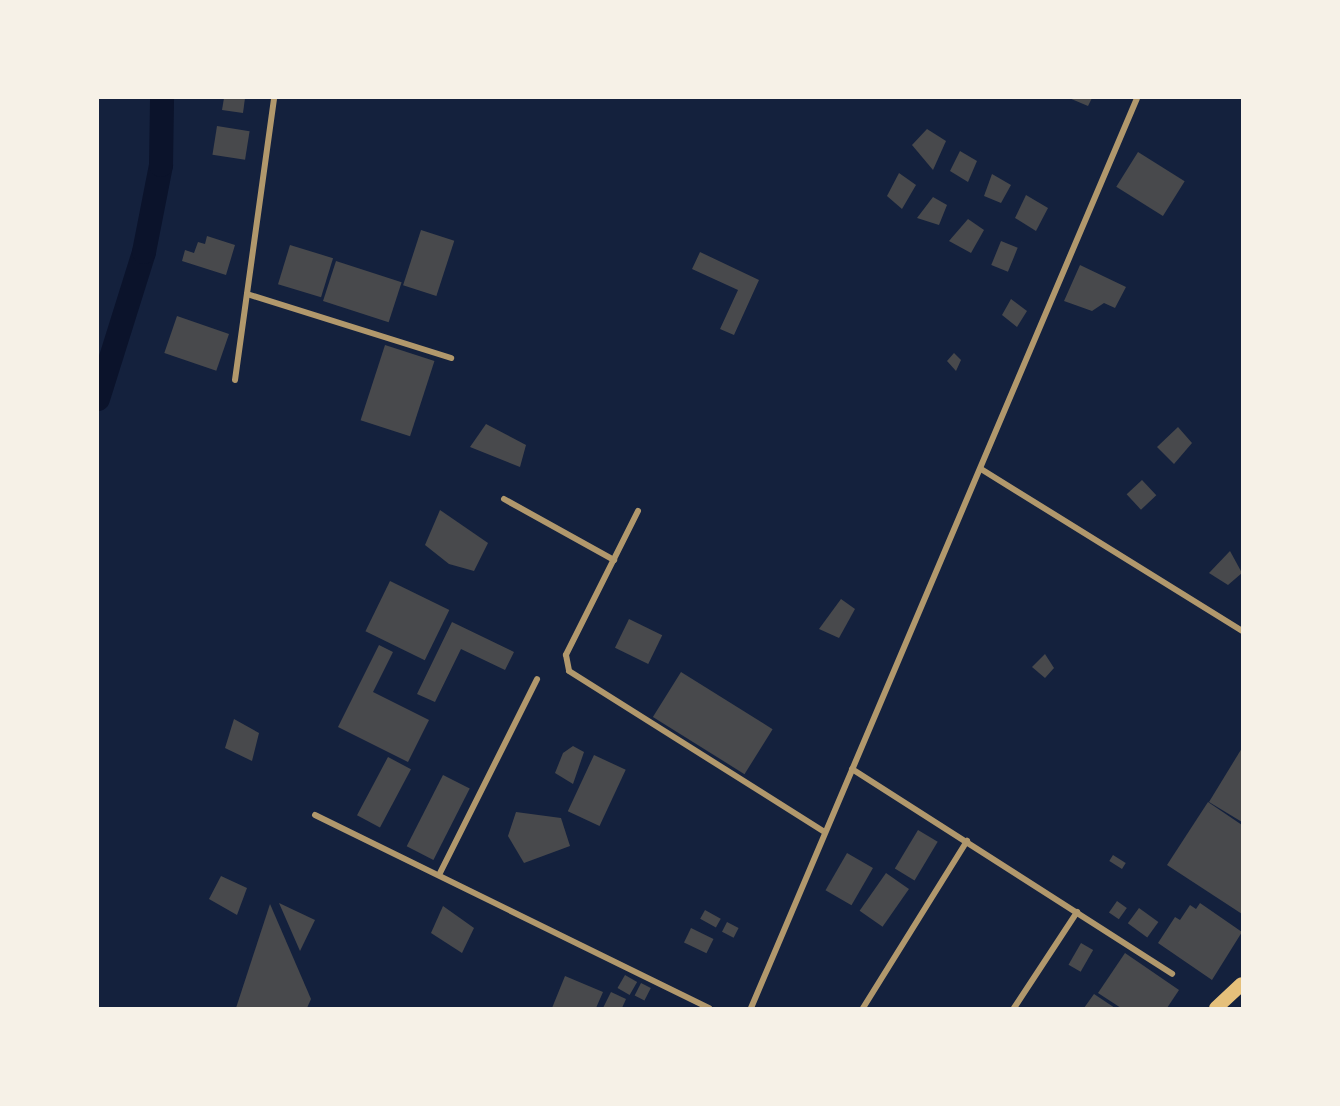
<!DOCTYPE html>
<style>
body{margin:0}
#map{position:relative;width:1340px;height:1106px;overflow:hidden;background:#14213d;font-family:"Noto Sans",sans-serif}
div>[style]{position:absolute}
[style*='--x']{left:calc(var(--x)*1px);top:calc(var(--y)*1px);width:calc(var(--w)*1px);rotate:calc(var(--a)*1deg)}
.river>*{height:24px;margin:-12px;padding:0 12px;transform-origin:12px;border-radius:12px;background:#0b132b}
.building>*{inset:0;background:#48494c;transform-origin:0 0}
.minor>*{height:6px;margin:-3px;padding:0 3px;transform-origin:3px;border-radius:3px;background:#b1986c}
.trunk>*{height:14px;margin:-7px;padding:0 7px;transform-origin:7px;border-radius:7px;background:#e5c07b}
span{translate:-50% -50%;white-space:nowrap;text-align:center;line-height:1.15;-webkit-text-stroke:4.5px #f6f1e7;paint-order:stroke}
.frame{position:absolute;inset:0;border:99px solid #f6f1e7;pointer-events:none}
</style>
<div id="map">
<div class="river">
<div style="--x:98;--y:399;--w:154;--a:-72.6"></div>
<div style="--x:144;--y:252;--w:89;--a:-78.9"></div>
<div style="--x:161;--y:165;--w:67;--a:-89.1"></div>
</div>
<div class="building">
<div style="clip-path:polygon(224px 98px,245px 98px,243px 113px,222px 110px)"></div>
<div style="clip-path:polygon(1069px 98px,1092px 98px,1088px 106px)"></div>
<div style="left:217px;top:126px;width:33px;height:29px;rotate:9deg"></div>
<div style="clip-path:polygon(927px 129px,946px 141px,933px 170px,912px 145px)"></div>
<div style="clip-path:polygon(960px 151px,977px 161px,968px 182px,950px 171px)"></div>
<div style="left:1138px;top:152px;width:55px;height:41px;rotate:32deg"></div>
<div style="clip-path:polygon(899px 173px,916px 185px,902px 209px,887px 196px)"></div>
<div style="clip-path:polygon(992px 174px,1011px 185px,1001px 203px,984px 196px)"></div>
<div style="clip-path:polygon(1026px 195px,1048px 208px,1036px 231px,1015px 218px)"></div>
<div style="clip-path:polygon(933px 197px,947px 205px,939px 225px,917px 218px)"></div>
<div style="clip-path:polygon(968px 219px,984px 230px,971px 253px,949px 241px)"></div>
<div style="left:421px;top:230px;width:35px;height:58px;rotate:18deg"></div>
<div style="clip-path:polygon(207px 236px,235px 245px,226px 275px,182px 261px,185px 250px,194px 253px,198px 242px,205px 244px)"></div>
<div style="left:1001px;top:241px;width:18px;height:26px;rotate:22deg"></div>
<div style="left:290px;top:245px;width:45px;height:41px;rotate:17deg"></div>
<div style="clip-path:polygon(700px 252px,759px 280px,734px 335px,720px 329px,738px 290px,692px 269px)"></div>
<div style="left:336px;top:261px;width:69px;height:42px;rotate:18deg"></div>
<div style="clip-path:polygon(1080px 265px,1126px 287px,1115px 308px,1104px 303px,1092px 311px,1064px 301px)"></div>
<div style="clip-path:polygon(1011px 299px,1027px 311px,1017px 327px,1002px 315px)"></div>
<div style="left:177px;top:316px;width:55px;height:39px;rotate:19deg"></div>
<div style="left:385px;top:345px;width:52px;height:79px;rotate:18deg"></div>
<div style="clip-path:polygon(954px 353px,961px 360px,956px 371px,947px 361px)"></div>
<div style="clip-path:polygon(486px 424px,526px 445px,520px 467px,470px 447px)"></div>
<div style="clip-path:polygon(1178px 427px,1192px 443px,1174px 464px,1157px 447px)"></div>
<div style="left:1142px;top:480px;width:21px;height:21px;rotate:47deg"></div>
<div style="clip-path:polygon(440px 510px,488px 543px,474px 571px,449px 564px,425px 545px)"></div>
<div style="clip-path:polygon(1230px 551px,1242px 573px,1228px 585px,1209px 573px)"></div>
<div style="left:390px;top:581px;width:66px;height:56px;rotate:26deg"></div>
<div style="clip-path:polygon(841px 599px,855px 609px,839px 638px,819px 629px)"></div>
<div style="left:629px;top:619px;width:37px;height:32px;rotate:26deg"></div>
<div style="clip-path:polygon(452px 622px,514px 652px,505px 670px,461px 649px,435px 702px,417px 694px)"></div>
<div style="clip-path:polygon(379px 645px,393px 652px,373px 692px,429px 720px,408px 762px,338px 727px)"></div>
<div style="clip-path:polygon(1045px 654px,1054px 668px,1045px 678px,1032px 667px)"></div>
<div style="left:681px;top:672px;width:108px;height:53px;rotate:32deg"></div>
<div style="clip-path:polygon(234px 719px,259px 733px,252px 761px,225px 748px)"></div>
<div style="clip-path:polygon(573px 746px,584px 752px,573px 784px,555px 773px,563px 753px)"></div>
<div style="clip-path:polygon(1242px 748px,1242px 822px,1209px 802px)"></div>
<div style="left:594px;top:755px;width:35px;height:62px;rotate:25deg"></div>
<div style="left:388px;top:757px;width:26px;height:66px;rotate:28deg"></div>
<div style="left:443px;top:775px;width:30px;height:80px;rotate:27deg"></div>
<div style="clip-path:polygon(1208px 802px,1242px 825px,1242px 914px,1167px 865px)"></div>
<div style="clip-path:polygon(516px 812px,561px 818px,570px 846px,524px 863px,508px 836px)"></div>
<div style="left:918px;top:830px;width:23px;height:45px;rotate:31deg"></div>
<div style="left:847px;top:853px;width:30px;height:43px;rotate:30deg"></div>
<div style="left:1113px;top:855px;width:15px;height:7px;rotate:32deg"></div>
<div style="left:886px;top:873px;width:28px;height:46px;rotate:35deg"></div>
<div style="clip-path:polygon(221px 876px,247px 888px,237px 915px,209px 899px)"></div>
<div style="left:1117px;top:901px;width:12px;height:14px;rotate:35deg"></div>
<div style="clip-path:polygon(279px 903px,315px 920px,300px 951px)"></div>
<div style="clip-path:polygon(1200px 903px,1242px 932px,1212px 980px,1158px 943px,1175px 917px,1180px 920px,1190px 905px,1196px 909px)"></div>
<div style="clip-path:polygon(270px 904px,311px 999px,307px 1008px,236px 1008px)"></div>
<div style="clip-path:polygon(443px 906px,474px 928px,462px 953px,431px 933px)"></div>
<div style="left:1139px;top:908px;width:24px;height:19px;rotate:36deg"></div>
<div style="left:705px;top:910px;width:18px;height:10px;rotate:29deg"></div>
<div style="left:727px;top:922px;width:13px;height:11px;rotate:27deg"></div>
<div style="left:691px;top:928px;width:25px;height:16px;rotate:26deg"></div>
<div style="left:1081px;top:943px;width:14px;height:25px;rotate:30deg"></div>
<div style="clip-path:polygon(1125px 953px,1179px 990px,1167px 1008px,1121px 1008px,1098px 993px)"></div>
<div style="left:625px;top:975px;width:14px;height:15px;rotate:30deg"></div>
<div style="clip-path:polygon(565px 976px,603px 992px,596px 1008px,552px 1008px)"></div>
<div style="left:641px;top:983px;width:11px;height:14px;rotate:27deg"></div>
<div style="clip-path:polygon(611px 992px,626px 999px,622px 1008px,603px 1008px)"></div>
<div style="clip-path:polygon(1094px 994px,1115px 1008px,1084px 1008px)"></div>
</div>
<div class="minor">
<div style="--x:247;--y:294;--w:214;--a:17.4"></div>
<div style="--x:235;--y:380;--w:285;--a:-82.1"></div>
<div style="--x:981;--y:469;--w:307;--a:31.8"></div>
<div style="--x:504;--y:499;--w:126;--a:29"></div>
<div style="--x:638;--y:511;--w:161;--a:116.6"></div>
<div style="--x:566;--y:655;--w:16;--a:79"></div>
<div style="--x:569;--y:671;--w:302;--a:32.2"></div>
<div style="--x:852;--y:769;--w:380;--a:32.6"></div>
<div style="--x:315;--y:815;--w:439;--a:26.1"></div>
<div style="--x:439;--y:875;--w:219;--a:-63.4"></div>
<div style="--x:751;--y:1008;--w:988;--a:-67.01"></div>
<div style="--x:863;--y:1008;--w:197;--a:-58.1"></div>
<div style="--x:1014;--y:1008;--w:115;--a:-56.7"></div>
</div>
<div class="trunk">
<div style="--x:1216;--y:1008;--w:35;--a:-43"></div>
</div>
<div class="frame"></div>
</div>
